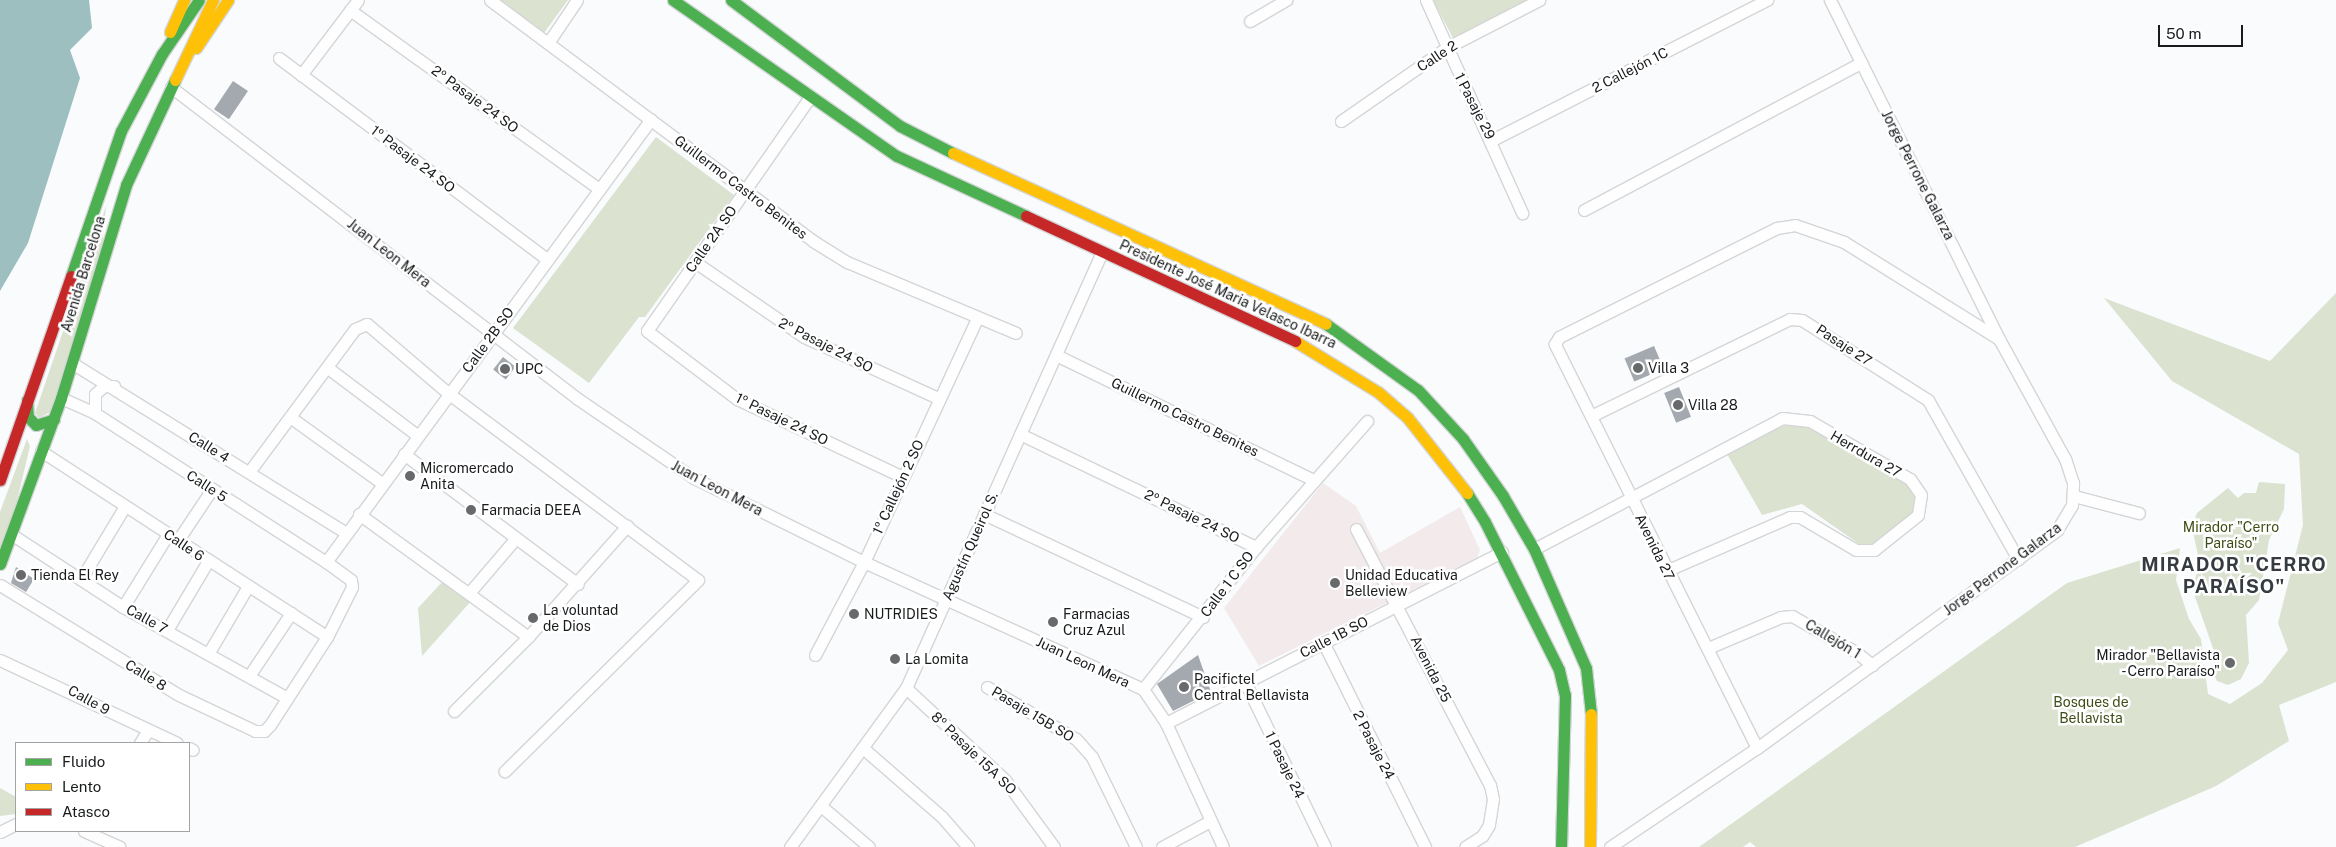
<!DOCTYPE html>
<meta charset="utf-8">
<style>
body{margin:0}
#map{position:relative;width:2336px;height:847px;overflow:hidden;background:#f9fbfd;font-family:"Public Sans",sans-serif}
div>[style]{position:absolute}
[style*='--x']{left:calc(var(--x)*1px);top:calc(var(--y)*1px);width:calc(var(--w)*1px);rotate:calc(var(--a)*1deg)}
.education>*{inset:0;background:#f2eaeb}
.green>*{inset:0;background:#dbe2d0}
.water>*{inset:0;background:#9dbfc0}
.building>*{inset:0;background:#a3a9ae;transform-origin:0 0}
.roads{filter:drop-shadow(1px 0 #d3d5d7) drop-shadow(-1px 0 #d3d5d7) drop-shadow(0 1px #d3d5d7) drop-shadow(0 -1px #d3d5d7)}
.street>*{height:11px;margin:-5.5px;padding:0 5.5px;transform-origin:5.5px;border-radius:5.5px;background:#fefeff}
.fast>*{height:11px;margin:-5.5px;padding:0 5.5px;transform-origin:5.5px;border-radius:5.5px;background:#4caf50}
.slow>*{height:11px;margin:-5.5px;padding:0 5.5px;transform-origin:5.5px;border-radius:5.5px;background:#ffc107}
.jam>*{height:11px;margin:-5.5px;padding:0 5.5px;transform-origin:5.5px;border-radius:5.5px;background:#c62828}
.dots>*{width:14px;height:14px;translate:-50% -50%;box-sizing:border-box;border:2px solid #fff;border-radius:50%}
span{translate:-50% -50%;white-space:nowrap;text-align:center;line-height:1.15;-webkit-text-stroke:5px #fff;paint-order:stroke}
.street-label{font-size:14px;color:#181a1c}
.poi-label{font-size:14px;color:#181a1c}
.left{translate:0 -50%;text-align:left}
.right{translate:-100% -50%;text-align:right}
.park-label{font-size:14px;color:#3d4d16}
.district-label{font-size:19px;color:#353b40;font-weight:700;letter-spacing:1px}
.legend{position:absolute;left:15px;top:742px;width:175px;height:90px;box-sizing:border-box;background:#fff;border:1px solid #a3a3a4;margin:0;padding:6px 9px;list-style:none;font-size:15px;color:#181a1c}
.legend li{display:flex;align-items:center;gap:10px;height:25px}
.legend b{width:25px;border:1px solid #a3a3a4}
.scale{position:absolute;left:2158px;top:25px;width:85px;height:22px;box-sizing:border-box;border:2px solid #181a1c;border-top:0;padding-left:6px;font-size:15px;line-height:18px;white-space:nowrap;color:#181a1c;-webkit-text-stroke:4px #fff;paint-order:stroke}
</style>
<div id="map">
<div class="education">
<div style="clip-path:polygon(1323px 483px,1356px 506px,1380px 553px,1460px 507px,1480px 550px,1477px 558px,1259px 666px,1224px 608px)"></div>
</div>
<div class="green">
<div style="clip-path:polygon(499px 0,568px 0,544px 33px)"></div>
<div style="clip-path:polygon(1433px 0,1534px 0,1454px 40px)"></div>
<div style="clip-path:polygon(656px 137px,734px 195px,645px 317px,639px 317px,589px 383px,513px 328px)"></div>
<div style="clip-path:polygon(106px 206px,100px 268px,52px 411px,39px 418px,35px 413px)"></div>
<div style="clip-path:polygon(2336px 293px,2336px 682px,2279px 705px,2289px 741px,2216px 786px,2075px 847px,1756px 847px,1750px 842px,1743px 847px,1699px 847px,2067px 583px,2180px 548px,2176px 580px,2189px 619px,2201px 639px,2208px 694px,2230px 704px,2262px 683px,2288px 650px,2278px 623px,2303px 525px,2299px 454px,2172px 381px,2104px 298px,2270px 361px)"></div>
<div style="clip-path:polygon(1783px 426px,1808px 426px,1906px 480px,1917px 497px,1914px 513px,1873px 545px,1862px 546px,1802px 504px,1762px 515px,1727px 454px)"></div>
<div style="clip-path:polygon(27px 439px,30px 446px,17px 501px,0 552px,0 512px)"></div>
<div style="clip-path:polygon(2259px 482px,2285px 484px,2284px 509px,2269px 540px,2259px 600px,2246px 615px,2249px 663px,2241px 679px,2228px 685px,2217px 681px,2212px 671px,2215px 654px,2193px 591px,2199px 560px,2192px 527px,2197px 513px,2228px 488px,2238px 498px,2244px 493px,2256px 493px)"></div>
<div style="clip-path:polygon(445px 579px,472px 600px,422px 656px,418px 608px)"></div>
<div style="clip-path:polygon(0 788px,16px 797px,16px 814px,0 816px)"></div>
</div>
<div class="water">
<div style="clip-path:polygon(0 0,89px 0,92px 28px,70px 50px,80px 78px,28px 243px,0 291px)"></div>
</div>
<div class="building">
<div style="left:233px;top:81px;width:18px;height:34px;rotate:34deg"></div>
<div style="left:1654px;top:346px;width:25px;height:32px;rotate:67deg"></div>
<div style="left:503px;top:357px;width:16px;height:16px;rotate:38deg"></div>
<div style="left:1679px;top:387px;width:32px;height:16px;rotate:68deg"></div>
<div style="clip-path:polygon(16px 567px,34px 579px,26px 592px,11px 583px)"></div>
<div style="clip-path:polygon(1198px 655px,1211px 692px,1173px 711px,1157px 684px)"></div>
</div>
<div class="roads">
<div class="street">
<div style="--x:490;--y:0;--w:403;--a:36.7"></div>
<div style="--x:813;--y:241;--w:40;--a:32"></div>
<div style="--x:847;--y:262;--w:183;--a:22.8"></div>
<div style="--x:1426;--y:0;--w:234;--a:65.7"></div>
<div style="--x:350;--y:10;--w:307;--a:35.7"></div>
<div style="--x:1250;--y:21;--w:42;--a:-30.3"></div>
<div style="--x:548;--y:43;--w:52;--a:-56"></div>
<div style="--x:279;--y:58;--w:335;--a:36.9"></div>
<div style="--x:301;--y:75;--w:94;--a:-52.8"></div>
<div style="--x:171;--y:87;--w:513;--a:37.47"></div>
<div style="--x:578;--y:399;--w:140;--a:34.3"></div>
<div style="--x:694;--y:478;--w:190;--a:26.3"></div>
<div style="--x:864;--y:562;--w:307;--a:24.5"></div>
<div style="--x:1143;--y:689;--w:41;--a:55.9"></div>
<div style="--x:1166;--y:723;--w:136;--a:65.3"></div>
<div style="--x:810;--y:97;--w:285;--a:124.9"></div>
<div style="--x:647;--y:331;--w:113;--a:37.1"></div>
<div style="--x:737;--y:399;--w:181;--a:25.2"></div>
<div style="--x:1341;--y:121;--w:128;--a:-34.8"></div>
<div style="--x:1446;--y:48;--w:105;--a:-27.3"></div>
<div style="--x:1492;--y:140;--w:309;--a:-27"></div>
<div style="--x:1584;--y:210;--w:314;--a:-28"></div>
<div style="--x:695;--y:262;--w:132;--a:34.5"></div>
<div style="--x:804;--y:337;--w:149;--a:24.5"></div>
<div style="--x:1056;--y:355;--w:286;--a:25.9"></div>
<div style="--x:72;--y:363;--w:322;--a:31.8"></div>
<div style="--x:328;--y:368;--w:111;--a:37"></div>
<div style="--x:95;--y:413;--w:19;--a:-90"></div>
<div style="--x:95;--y:394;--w:12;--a:-42"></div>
<div style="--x:104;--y:386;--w:10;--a:0"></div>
<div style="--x:1591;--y:416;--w:221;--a:-26"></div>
<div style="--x:1790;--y:319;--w:12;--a:5"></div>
<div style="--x:1802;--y:320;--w:149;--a:32.4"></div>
<div style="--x:1928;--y:400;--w:183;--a:60.5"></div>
<div style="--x:290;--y:417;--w:113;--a:35.7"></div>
<div style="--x:1020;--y:434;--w:262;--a:25.6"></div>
<div style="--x:41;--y:451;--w:341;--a:33"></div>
<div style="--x:404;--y:454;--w:217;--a:36.8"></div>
<div style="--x:249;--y:472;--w:178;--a:-53.5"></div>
<div style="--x:355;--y:329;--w:13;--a:-23"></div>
<div style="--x:367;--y:324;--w:106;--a:40.4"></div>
<div style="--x:448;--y:393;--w:312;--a:36.8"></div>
<div style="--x:698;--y:580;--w:272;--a:135.3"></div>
<div style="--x:2074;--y:496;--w:67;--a:14.7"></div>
<div style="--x:359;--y:514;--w:209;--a:36"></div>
<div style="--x:984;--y:514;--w:242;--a:25.2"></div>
<div style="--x:1356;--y:529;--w:289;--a:62.4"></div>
<div style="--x:1490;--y:785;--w:14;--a:78"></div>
<div style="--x:1493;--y:799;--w:26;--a:99"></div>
<div style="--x:1489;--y:825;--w:13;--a:122"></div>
<div style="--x:1482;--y:836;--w:20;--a:147"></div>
<div style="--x:11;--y:534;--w:134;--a:33.1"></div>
<div style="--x:123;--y:607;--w:188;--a:29"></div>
<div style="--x:178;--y:540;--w:61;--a:-56.3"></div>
<div style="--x:1534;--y:549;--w:280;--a:-27.8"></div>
<div style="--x:1782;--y:418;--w:28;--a:6"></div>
<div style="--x:1810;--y:421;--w:116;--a:30.1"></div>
<div style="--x:1910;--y:479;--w:19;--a:55"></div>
<div style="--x:1921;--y:495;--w:20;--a:99"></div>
<div style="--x:1918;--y:515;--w:56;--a:141.5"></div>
<div style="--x:1874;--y:550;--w:18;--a:180"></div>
<div style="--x:1856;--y:550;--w:65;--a:-149.5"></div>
<div style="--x:1800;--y:517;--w:10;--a:180"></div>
<div style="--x:1790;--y:517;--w:135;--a:156.5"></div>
<div style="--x:326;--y:562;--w:549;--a:-53.73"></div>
<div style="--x:81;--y:579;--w:85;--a:-58.9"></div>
<div style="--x:0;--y:585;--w:210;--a:31.6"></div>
<div style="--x:179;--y:695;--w:84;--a:25.3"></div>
<div style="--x:255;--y:731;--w:9;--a:0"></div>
<div style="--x:264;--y:731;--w:8;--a:-45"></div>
<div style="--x:270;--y:725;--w:105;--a:-57.1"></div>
<div style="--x:327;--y:637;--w:56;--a:-63.4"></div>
<div style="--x:352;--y:587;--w:7;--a:-98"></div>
<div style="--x:351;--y:580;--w:31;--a:-144"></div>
<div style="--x:326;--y:562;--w:275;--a:-147.2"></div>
<div style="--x:95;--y:413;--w:37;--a:-156"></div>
<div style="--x:469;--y:593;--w:72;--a:-49.5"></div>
<div style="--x:123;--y:607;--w:86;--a:-58.3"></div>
<div style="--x:167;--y:630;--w:80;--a:-59.3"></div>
<div style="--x:1323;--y:642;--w:229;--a:63.5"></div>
<div style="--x:1708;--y:648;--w:79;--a:-23"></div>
<div style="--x:1781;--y:617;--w:11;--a:-5"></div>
<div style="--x:1792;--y:616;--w:73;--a:29.4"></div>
<div style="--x:1856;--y:652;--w:21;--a:39"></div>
<div style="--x:208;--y:654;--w:79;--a:-59.5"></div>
<div style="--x:815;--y:655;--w:105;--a:-62.2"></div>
<div style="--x:864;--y:562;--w:268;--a:-65.1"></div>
<div style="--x:0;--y:660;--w:195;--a:25.1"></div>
<div style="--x:249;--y:676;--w:76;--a:-56.3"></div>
<div style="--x:1245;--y:682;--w:183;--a:64.1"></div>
<div style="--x:987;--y:687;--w:103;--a:30.3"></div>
<div style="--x:1076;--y:739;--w:24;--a:48"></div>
<div style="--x:1092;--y:757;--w:100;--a:63.9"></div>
<div style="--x:906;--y:688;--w:135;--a:42.9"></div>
<div style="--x:1005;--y:780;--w:83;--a:53.8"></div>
<div style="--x:1143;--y:689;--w:181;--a:-51.5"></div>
<div style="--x:1256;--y:547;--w:168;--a:-48.6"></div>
<div style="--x:454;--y:711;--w:105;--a:-45"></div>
<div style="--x:528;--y:637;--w:149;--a:-48.3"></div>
<div style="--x:1166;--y:723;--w:377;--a:-27"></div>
<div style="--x:140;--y:743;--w:15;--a:-58"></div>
<div style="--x:189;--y:748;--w:4;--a:27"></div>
<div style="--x:1757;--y:748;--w:452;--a:-116.6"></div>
<div style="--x:1555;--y:344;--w:8;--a:-60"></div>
<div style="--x:1559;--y:337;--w:244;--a:-26.6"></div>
<div style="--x:1777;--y:228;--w:18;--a:-9"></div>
<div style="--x:1795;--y:225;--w:52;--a:19.1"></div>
<div style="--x:1844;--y:242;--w:183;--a:32"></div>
<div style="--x:864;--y:749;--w:103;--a:41.1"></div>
<div style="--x:942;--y:817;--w:40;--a:49"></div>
<div style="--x:821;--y:806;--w:63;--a:40.5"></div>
<div style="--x:84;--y:831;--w:39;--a:24"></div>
<div style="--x:0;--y:832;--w:18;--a:-27"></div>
<div style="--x:790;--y:847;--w:197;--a:-53.9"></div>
<div style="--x:906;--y:688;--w:478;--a:-65.8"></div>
<div style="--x:1162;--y:847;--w:55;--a:-28.4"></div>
<div style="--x:1610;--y:847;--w:177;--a:-34"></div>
<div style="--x:1757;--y:748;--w:371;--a:-36"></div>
<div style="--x:2057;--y:530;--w:29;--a:-59"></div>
<div style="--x:2072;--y:505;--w:22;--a:-87"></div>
<div style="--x:2073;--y:483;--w:25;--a:-108"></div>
<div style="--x:2065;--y:459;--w:137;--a:-118.8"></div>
<div style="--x:1999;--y:339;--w:379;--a:-116.5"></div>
</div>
<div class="fast">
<div style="--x:673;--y:0;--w:273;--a:34.9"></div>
<div style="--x:897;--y:156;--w:142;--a:24.9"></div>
<div style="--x:731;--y:0;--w:211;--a:36.7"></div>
<div style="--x:900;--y:126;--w:59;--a:27"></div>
<div style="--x:71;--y:276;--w:153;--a:-71"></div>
<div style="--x:121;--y:131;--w:87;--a:-62"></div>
<div style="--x:162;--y:54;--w:65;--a:-55.6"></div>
<div style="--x:1326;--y:324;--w:113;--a:35.7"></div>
<div style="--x:1418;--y:390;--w:67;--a:47.4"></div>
<div style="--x:1463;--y:439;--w:70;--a:54.9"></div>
<div style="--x:1503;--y:496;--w:61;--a:59.7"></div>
<div style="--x:1534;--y:549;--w:130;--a:66.4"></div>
<div style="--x:1586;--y:668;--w:46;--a:83.8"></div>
<div style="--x:27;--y:400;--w:17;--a:87"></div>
<div style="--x:28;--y:417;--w:11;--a:45"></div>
<div style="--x:36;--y:425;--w:19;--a:-18"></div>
<div style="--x:1467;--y:493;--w:34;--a:58"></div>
<div style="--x:1485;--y:522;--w:165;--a:63.4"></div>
<div style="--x:1559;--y:670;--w:26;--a:77"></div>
<div style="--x:1565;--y:695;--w:152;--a:91.5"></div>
<div style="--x:0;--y:564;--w:177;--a:-69.8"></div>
<div style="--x:61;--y:398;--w:223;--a:-73"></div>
<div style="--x:126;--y:185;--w:116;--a:-65"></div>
</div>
<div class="slow">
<div style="--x:170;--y:32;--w:35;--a:-66"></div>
<div style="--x:196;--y:48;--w:58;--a:-56.3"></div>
<div style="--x:175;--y:80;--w:89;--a:-64.6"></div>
<div style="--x:953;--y:153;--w:410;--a:24.6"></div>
<div style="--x:1295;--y:341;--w:97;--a:31.6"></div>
<div style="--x:1378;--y:392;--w:38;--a:41"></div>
<div style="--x:1407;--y:417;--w:97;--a:51.7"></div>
<div style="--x:1590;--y:847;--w:133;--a:-89.6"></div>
</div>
<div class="jam">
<div style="--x:1026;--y:216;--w:297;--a:24.9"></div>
<div style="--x:0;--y:480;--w:216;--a:-70.8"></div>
</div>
</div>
<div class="dots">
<div style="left:1638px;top:368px;background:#67696b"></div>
<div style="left:505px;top:369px;background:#67696b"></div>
<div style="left:1678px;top:405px;background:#67696b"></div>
<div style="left:410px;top:476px;background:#67696b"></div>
<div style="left:471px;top:510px;background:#67696b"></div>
<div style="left:21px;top:575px;background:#67696b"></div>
<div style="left:1335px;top:583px;background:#67696b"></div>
<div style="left:854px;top:614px;background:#67696b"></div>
<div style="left:533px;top:618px;background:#67696b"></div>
<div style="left:1053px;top:622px;background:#67696b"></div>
<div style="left:895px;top:659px;background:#67696b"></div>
<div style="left:2230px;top:663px;background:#67696b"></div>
<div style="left:1184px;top:687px;background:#67696b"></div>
</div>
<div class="street-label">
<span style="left:1437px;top:56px;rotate:-33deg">Calle 2</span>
<span style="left:1630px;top:70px;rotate:-27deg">2 Callejón 1C</span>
<span style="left:475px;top:99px;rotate:36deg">2º Pasaje 24 SO</span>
<span style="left:1475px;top:106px;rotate:63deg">1 Pasaje 29</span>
<span style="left:413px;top:159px;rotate:37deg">1º Pasaje 24 SO</span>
<span style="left:1918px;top:175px;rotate:63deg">Jorge Perrone Galarza</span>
<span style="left:741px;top:187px;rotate:37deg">Guillermo Castro Benites</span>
<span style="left:711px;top:239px;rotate:-55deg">Calle 2A SO</span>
<span style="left:389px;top:253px;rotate:38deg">Juan Leon Mera</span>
<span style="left:83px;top:274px;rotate:-73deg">Avenida Barcelona</span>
<span style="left:1228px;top:294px;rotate:25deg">Presidente José Maria Velasco Ibarra</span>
<span style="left:488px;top:340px;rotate:-54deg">Calle 2B SO</span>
<span style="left:826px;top:345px;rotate:27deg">2º Pasaje 24 SO</span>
<span style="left:1844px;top:345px;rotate:33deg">Pasaje 27</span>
<span style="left:1185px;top:417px;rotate:26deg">Guillermo Castro Benites</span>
<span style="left:782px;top:419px;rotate:26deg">1º Pasaje 24 SO</span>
<span style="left:209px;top:447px;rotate:32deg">Calle 4</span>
<span style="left:1866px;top:454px;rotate:30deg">Herrdura 27</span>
<span style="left:207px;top:486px;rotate:33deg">Calle 5</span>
<span style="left:898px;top:487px;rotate:-65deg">1º Callejón 2 SO</span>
<span style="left:717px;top:488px;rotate:28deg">Juan Leon Mera</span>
<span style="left:1192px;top:516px;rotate:26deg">2º Pasaje 24 SO</span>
<span style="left:184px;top:545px;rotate:34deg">Calle 6</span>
<span style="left:970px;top:546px;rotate:-66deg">Agustín Queirol S.</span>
<span style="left:1655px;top:547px;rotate:64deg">Avenida 27</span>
<span style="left:2002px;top:569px;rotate:-37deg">Jorge Perrone Galarza</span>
<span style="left:1227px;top:584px;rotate:-53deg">Calle 1 C SO</span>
<span style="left:147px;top:619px;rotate:29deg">Calle 7</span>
<span style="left:1334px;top:637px;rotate:-27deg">Calle 1B SO</span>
<span style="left:1833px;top:639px;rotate:31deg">Callejón 1</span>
<span style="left:1083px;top:662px;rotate:25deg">Juan Leon Mera</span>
<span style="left:1431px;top:669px;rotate:63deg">Avenida 25</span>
<span style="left:146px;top:675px;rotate:32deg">Calle 8</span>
<span style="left:89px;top:700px;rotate:29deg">Calle 9</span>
<span style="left:1033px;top:714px;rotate:31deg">Pasaje 15B SO</span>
<span style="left:1374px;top:745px;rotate:63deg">2 Pasaje 24</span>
<span style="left:974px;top:753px;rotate:44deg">8º Pasaje 15A SO</span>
<span style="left:1285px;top:765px;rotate:64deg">1 Pasaje 24</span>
</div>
<div class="poi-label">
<span class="left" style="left:1648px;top:368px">Villa 3</span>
<span class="left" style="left:515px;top:369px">UPC</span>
<span class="left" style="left:1688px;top:405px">Villa 28</span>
<span class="left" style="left:420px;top:476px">Micromercado<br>Anita</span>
<span class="left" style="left:481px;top:510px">Farmacia DEEA</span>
<span class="left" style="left:31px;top:575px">Tienda El Rey</span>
<span class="left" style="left:1345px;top:583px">Unidad Educativa<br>Belleview</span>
<span class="left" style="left:543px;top:618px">La voluntad<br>de Dios</span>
<span class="left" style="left:864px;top:614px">NUTRIDIES</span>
<span class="left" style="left:1063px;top:622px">Farmacias<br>Cruz Azul</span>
<span class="right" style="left:2220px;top:663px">Mirador "Bellavista<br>- Cerro Paraíso"</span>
<span class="left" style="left:905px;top:659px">La Lomita</span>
<span class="left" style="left:1194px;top:687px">Pacifictel<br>Central Bellavista</span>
</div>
<div class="park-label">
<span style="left:2231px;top:535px">Mirador "Cerro<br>Paraíso"</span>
<span style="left:2091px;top:710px">Bosques de<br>Bellavista</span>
</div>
<div class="district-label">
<span style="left:2234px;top:576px">MIRADOR "CERRO<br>PARAÍSO"</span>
</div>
<ul class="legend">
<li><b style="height:6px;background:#4caf50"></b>Fluido</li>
<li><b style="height:6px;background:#ffc107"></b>Lento</li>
<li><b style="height:6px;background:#c62828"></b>Atasco</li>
</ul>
<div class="scale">50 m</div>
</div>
